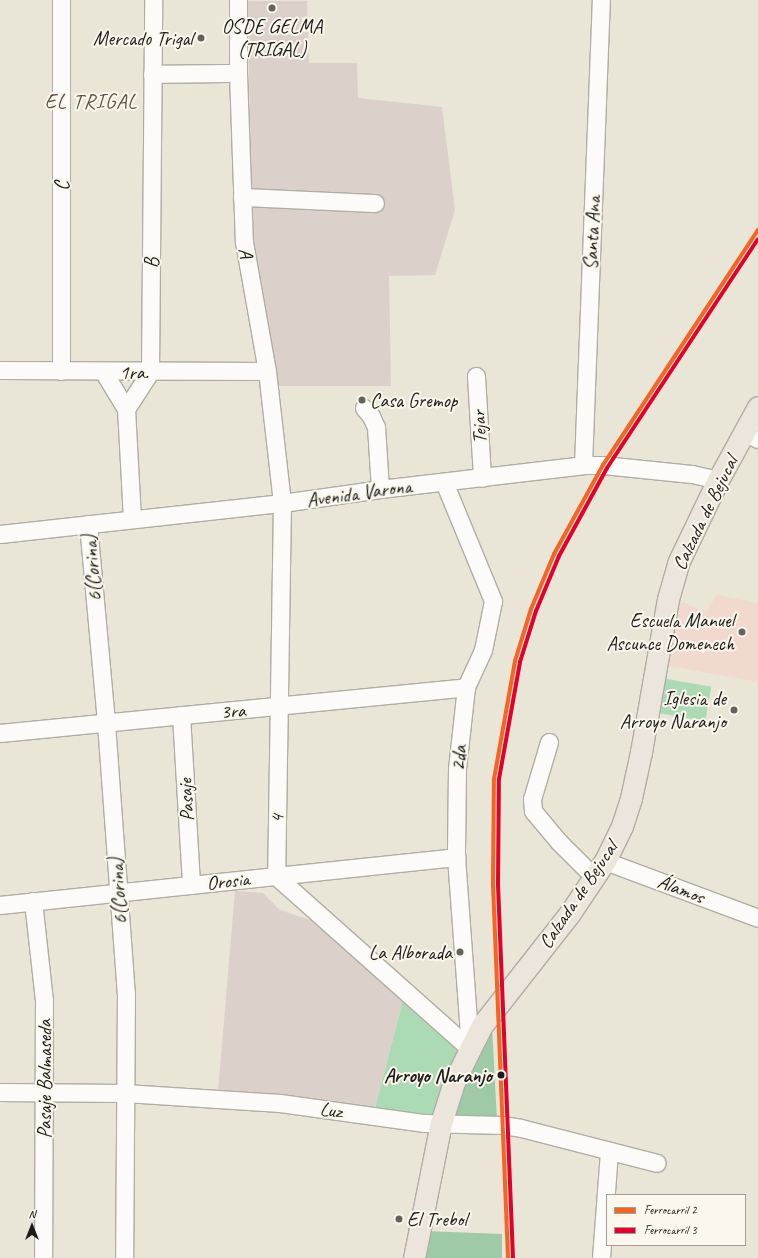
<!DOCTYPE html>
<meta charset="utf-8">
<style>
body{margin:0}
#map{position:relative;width:758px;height:1258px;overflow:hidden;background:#e9e5d7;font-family:Caveat,sans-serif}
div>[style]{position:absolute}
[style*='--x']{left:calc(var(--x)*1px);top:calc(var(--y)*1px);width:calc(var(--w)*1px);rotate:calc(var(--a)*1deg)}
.built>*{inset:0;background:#f1d9d0}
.industrial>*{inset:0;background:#dcd0cb}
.green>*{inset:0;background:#abdab4;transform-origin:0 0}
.forest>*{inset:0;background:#9fcaa7}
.roads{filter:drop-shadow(1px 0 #b0ada4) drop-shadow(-1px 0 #b0ada4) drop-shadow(0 1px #b0ada4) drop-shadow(0 -1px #b0ada4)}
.minor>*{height:17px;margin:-8.5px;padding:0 8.5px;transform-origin:8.5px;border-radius:8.5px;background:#fcfbf9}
.major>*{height:21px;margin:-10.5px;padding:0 10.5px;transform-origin:10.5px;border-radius:10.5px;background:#ece5dc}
.rail-1>*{height:4px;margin:-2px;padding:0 2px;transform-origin:2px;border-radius:2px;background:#f26522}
.rail-2>*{height:4px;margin:-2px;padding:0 2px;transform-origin:2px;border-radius:2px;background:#e4002b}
.dots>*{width:11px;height:11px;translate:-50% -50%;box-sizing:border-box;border:2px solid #fbf7ec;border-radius:50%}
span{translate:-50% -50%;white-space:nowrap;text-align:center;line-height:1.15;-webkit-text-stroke:4px #fbf7ec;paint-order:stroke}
.poi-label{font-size:20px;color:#1c1c1c}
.right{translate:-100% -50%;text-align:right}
.left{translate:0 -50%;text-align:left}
.street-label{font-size:20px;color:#1c1c1c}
.stop-label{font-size:20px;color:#1c1c1c;font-weight:700}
.neighbourhood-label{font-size:21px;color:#604f47;letter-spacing:1px}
.legend{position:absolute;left:606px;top:1194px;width:140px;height:52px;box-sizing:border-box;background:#fbf7ec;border:1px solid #a29f99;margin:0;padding:5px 7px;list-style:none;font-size:12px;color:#1c1c1c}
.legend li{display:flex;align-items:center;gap:8px;height:20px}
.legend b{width:20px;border:1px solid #a29f99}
.north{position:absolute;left:12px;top:1206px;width:40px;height:40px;-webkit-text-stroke:3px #fbf7ec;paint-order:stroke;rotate:0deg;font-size:11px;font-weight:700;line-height:16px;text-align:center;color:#1c1c1c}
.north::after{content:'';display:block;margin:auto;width:14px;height:18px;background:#1c1c1c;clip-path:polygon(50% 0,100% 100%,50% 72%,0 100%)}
</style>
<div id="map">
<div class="built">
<div style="clip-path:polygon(717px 595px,758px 603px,758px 682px,665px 665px,679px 601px,706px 612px)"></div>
</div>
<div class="industrial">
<div style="clip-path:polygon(247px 1px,307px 1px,309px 63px,357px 63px,358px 98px,442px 107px,455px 210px,435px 275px,389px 276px,391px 386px,276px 386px,253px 233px)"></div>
<div style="clip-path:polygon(235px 891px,263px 893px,280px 910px,310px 920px,404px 997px,375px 1108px,218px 1092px)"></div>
</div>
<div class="green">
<div style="left:661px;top:678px;width:51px;height:35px;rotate:10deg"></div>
<div style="clip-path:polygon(404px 997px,462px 1046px,433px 1115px,375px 1108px)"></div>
</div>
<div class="forest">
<div style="clip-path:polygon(492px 1026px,497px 1120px,445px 1117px)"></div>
<div style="clip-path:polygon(424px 1231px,502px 1234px,502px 1258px,420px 1258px)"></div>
</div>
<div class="roads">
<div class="minor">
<div style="--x:61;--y:0;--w:371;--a:90"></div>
<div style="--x:238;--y:0;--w:73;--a:90"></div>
<div style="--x:238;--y:73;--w:169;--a:88"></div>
<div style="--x:244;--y:242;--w:131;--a:79.9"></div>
<div style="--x:267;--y:371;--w:133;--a:83.5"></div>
<div style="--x:282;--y:503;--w:373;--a:90.9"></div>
<div style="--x:276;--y:876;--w:260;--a:41.7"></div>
<div style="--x:152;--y:74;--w:86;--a:-0.7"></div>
<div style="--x:242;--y:197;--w:133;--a:2.6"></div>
<div style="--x:0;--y:370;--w:267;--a:0.2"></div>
<div style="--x:103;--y:371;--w:44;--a:58.8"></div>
<div style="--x:476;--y:376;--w:102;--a:86.6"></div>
<div style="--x:364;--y:408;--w:11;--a:49"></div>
<div style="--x:371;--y:416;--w:12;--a:66"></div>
<div style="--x:376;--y:427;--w:62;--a:86.3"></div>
<div style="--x:744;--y:432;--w:16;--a:27"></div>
<div style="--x:583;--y:465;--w:465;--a:-87.8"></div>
<div style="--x:444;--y:482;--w:129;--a:67.6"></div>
<div style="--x:493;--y:601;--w:50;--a:101.5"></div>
<div style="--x:483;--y:650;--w:41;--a:114.7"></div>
<div style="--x:466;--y:687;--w:82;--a:96.3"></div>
<div style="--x:457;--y:769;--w:88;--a:90.7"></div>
<div style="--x:456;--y:857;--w:193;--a:85.8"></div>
<div style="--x:132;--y:519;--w:110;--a:-93.1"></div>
<div style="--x:126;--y:409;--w:44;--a:-57"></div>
<div style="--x:150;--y:372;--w:372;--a:-89.5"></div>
<div style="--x:88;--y:524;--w:200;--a:84.8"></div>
<div style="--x:106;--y:723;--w:271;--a:85.8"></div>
<div style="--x:126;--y:993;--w:265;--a:90.4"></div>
<div style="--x:0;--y:534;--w:284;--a:-6.3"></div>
<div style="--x:282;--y:503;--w:99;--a:-8.1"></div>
<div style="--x:380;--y:489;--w:204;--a:-6.7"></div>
<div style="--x:583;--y:465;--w:20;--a:0"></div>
<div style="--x:603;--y:465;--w:89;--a:5.8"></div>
<div style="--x:692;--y:474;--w:27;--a:13"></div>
<div style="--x:181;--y:715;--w:170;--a:86.6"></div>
<div style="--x:0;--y:733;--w:468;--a:-5.6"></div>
<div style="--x:549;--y:742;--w:59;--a:106.6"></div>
<div style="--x:532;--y:799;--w:12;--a:85"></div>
<div style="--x:533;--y:811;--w:39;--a:50"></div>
<div style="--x:558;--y:841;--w:51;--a:45"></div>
<div style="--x:605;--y:861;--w:163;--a:20.4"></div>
<div style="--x:33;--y:901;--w:100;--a:83.7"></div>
<div style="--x:44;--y:1000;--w:258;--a:90.2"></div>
<div style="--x:0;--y:905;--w:459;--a:-6"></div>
<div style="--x:0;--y:1092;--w:125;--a:0.5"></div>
<div style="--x:125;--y:1093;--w:155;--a:3.7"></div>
<div style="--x:280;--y:1103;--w:146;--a:7.9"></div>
<div style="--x:425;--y:1123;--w:78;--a:1.5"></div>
<div style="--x:503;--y:1125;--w:18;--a:9"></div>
<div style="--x:521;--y:1128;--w:140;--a:14.4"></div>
<div style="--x:601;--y:1258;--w:107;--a:-85.7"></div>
</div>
<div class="major">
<div style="--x:414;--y:1258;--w:138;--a:-78.7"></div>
<div style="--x:441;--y:1123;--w:43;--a:-72.4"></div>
<div style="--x:454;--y:1082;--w:37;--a:-64"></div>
<div style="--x:470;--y:1049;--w:28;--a:-63"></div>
<div style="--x:483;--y:1024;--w:141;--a:-51.9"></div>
<div style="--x:570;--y:913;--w:63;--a:-56.1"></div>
<div style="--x:605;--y:861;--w:39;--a:-64"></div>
<div style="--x:622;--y:826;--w:29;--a:-72"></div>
<div style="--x:631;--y:798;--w:47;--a:-77.7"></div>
<div style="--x:641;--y:752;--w:155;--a:-80"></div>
<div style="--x:668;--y:599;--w:37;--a:-74"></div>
<div style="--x:678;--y:563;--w:92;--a:-64.3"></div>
<div style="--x:718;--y:480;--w:83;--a:-61.3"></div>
</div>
</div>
<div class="rail-1">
<div style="--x:508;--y:1258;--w:374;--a:-92.3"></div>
<div style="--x:493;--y:884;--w:105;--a:-89.5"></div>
<div style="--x:494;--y:779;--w:120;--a:-79.9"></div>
<div style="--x:515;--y:661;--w:54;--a:-72.9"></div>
<div style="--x:531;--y:609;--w:60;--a:-67.3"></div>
<div style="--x:554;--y:554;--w:102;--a:-61.2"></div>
<div style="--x:603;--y:465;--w:282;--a:-56.6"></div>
</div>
<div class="rail-2">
<div style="--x:513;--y:1258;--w:374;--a:-92.3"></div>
<div style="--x:498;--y:884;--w:105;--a:-89.5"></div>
<div style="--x:499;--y:779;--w:119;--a:-79.8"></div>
<div style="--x:520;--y:662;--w:53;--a:-72.6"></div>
<div style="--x:536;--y:611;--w:60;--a:-67.3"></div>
<div style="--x:559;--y:556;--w:100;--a:-61.4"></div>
<div style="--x:607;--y:468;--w:274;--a:-56.6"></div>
</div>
<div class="dots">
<div style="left:272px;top:8px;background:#64625d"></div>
<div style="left:201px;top:38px;background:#64625d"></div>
<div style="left:362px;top:400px;background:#64625d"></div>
<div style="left:742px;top:632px;background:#64625d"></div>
<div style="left:734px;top:710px;background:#64625d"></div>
<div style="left:460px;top:952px;background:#64625d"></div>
<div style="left:501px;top:1075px;background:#1c1c1c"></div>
<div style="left:399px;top:1219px;background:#64625d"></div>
</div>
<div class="poi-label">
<span style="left:272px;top:38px">OSDE GELMA<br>(TRIGAL)</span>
<span class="right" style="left:193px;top:38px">Mercado Trigal</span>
<span class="left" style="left:370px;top:400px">Casa Gremop</span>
<span class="right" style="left:734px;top:632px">Escuela Manuel<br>Ascunce Domenech</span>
<span class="right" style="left:726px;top:710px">Iglesia de<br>Arroyo Naranjo</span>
<span class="right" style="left:452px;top:952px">La Alborada</span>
<span class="left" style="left:407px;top:1219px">El Trebol</span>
</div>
<div class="street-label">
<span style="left:61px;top:186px;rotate:-90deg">C</span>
<span style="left:592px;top:233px;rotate:-88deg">Santa Ana</span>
<span style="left:246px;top:253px;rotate:81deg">A</span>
<span style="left:151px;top:263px;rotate:-90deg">B</span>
<span style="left:134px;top:372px">1ra.</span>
<span style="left:479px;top:427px;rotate:-93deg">Tejar</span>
<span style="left:359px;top:493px;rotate:-8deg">Avenida Varona</span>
<span style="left:705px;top:513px;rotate:-64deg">Calzada de Bejucal</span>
<span style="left:92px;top:568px;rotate:-95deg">6(Corina)</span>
<span style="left:233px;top:711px;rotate:-5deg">3ra</span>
<span style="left:459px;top:758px;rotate:-85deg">2da</span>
<span style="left:186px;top:800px;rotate:-93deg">Pasaje</span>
<span style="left:277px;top:819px;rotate:-89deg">4</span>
<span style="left:228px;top:881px;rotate:-6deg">Orosia</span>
<span style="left:681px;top:889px;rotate:21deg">Álamos</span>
<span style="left:118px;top:891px;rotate:-94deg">6(Corina)</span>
<span style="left:578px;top:895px;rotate:-56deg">Calzada de Bejucal</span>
<span style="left:44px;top:1079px;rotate:-90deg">Pasaje Balmaseda</span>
<span style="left:331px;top:1110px;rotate:8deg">Luz</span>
</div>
<div class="stop-label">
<span class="right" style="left:492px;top:1075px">Arroyo Naranjo</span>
</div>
<div class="neighbourhood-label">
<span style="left:91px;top:101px">EL TRIGAL</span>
</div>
<ul class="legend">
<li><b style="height:5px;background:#f26522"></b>Ferrocarril 2</li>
<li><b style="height:5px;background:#e4002b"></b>Ferrocarril 3</li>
</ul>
<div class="north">N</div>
</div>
